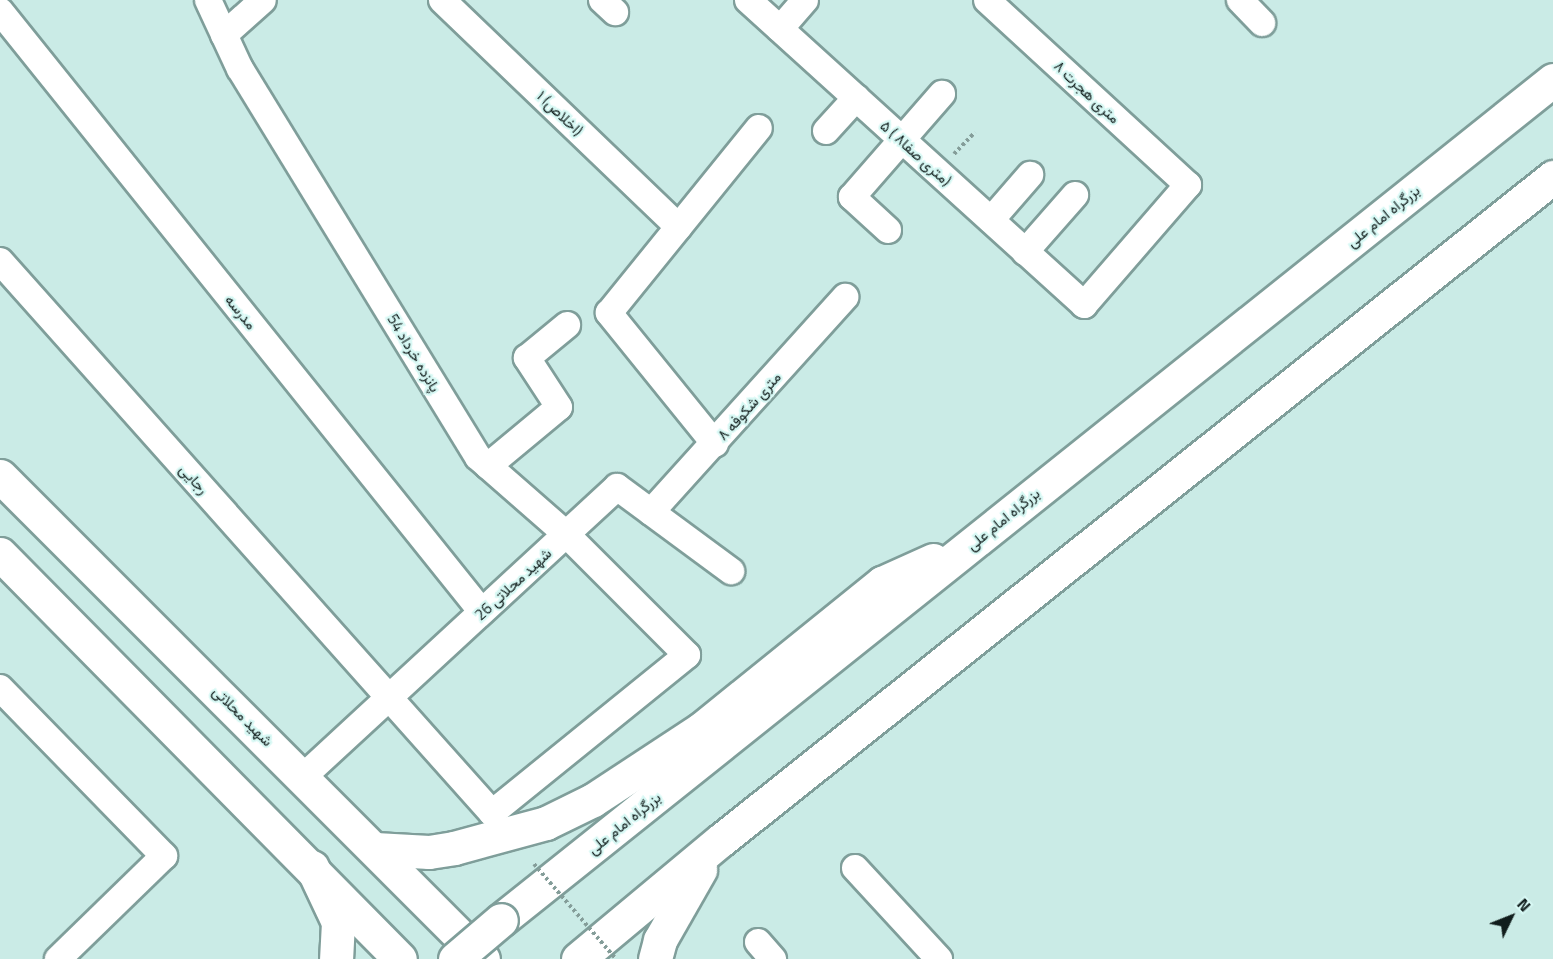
<!DOCTYPE html>
<meta charset="utf-8">
<style>
body{margin:0}
#map{position:relative;width:1553px;height:959px;overflow:hidden;background:#caebe6;font-family:"Titillium Web",Vazirmatn,sans-serif}
div>[style]{position:absolute}
[style*='--x']{left:calc(var(--x)*1px);top:calc(var(--y)*1px);width:calc(var(--w)*1px);rotate:calc(var(--a)*1deg)}
.path>*{height:4px;margin-top:-2px;transform-origin:0;background:repeating-linear-gradient(90deg,#849d99 0 3px,transparent 0 6px)}
.roads{filter:drop-shadow(2px 0 #7f9e9a) drop-shadow(-2px 0 #7f9e9a) drop-shadow(0 2px #7f9e9a) drop-shadow(0 -2px #7f9e9a)}
.minor>*{height:26px;margin:-13px;padding:0 13px;transform-origin:13px;border-radius:13px;background:#fff}
.major>*{height:33px;margin:-16.5px;padding:0 16.5px;transform-origin:16.5px;border-radius:16.5px;background:#fff}
.highway>*{height:33px;margin:-16.5px;padding:0 16.5px;transform-origin:16.5px;border-radius:16.5px;background:#fff}
.path-bridge>*{height:4px;margin-top:-2px;transform-origin:0;background:repeating-linear-gradient(90deg,#849d99 0 3px,transparent 0 6px)}
.bridges{filter:drop-shadow(2px 0 #7f9e9a) drop-shadow(-2px 0 #7f9e9a) drop-shadow(0 2px #7f9e9a) drop-shadow(0 -2px #7f9e9a)}
.highway-bridge>*{height:33px;margin:-16.5px;padding:0 16.5px;transform-origin:16.5px;border-radius:16.5px;background:#fff}
span{translate:-50% -50%;white-space:nowrap;text-align:center;line-height:1.15;-webkit-text-stroke:4.5px #d7f8f4;paint-order:stroke}
.street-label{font-size:15px;color:#111d1c}
.north{position:absolute;left:1481px;top:887px;width:60px;height:60px;-webkit-text-stroke:4px #d7f8f4;paint-order:stroke;rotate:47deg;font-size:16px;font-weight:700;line-height:24px;text-align:center;color:#111d1c}
.north::after{content:'';display:block;margin:auto;width:21px;height:27px;background:#111d1c;clip-path:polygon(50% 0,100% 100%,50% 72%,0 100%)}
</style>
<div id="map">
<div class="path">
<div style="--x:954;--y:154;--w:30;--a:-46"></div>
</div>
<div class="roads">
<div class="minor">
<div style="--x:442;--y:0;--w:328;--a:43.8"></div>
<div style="--x:602;--y:0;--w:18;--a:43"></div>
<div style="--x:748;--y:0;--w:454;--a:42.2"></div>
<div style="--x:1084;--y:305;--w:159;--a:-49.1"></div>
<div style="--x:1188;--y:185;--w:273;--a:-137.4"></div>
<div style="--x:1240;--y:0;--w:32;--a:46"></div>
<div style="--x:0;--y:11;--w:770;--a:51.27"></div>
<div style="--x:780;--y:29;--w:38;--a:-49"></div>
<div style="--x:224;--y:35;--w:52;--a:-41.9"></div>
<div style="--x:826;--y:131;--w:45;--a:-47.7"></div>
<div style="--x:991;--y:220;--w:60;--a:-49.1"></div>
<div style="--x:888;--y:230;--w:49;--a:-137.5"></div>
<div style="--x:852;--y:197;--w:137;--a:-48.9"></div>
<div style="--x:1025;--y:252;--w:76;--a:-48.7"></div>
<div style="--x:0;--y:261;--w:739;--a:48.29"></div>
<div style="--x:492;--y:813;--w:251;--a:-39"></div>
<div style="--x:687;--y:655;--w:171;--a:-135"></div>
<div style="--x:566;--y:534;--w:117;--a:-138.8"></div>
<div style="--x:478;--y:457;--w:455;--a:-121.5"></div>
<div style="--x:240;--y:69;--w:76;--a:-114.9"></div>
<div style="--x:715;--y:444;--w:169;--a:-129"></div>
<div style="--x:609;--y:313;--w:238;--a:-51"></div>
<div style="--x:488;--y:466;--w:92;--a:-39.7"></div>
<div style="--x:559;--y:407;--w:59;--a:-123.1"></div>
<div style="--x:527;--y:358;--w:52;--a:-39.5"></div>
<div style="--x:651;--y:512;--w:290;--a:-47.9"></div>
<div style="--x:0;--y:688;--w:235;--a:45.7"></div>
<div style="--x:164;--y:856;--w:148;--a:135.8"></div>
<div style="--x:304;--y:776;--w:426;--a:-42.7"></div>
<div style="--x:617;--y:487;--w:142;--a:36.4"></div>
<div style="--x:855;--y:868;--w:124;--a:47.3"></div>
<div style="--x:758;--y:942;--w:23;--a:49"></div>
</div>
<div class="major">
<div style="--x:0;--y:476;--w:683;--a:45"></div>
<div style="--x:0;--y:554;--w:569;--a:45.36"></div>
</div>
<div class="highway">
<div style="--x:375;--y:849;--w:54;--a:3.2"></div>
<div style="--x:429;--y:852;--w:25;--a:-9"></div>
<div style="--x:454;--y:848;--w:95;--a:-15.2"></div>
<div style="--x:546;--y:823;--w:52;--a:-26.1"></div>
<div style="--x:593;--y:800;--w:129;--a:-33.3"></div>
<div style="--x:701;--y:729;--w:233;--a:-38.9"></div>
<div style="--x:882;--y:583;--w:56;--a:-24.3"></div>
<div style="--x:312;--y:867;--w:61;--a:64.7"></div>
<div style="--x:338;--y:922;--w:37;--a:93"></div>
<div style="--x:501;--y:920;--w:1346;--a:-38.61"></div>
<div style="--x:578;--y:959;--w:186;--a:-39.8"></div>
<div style="--x:721;--y:840;--w:1064;--a:-38.55"></div>
<div style="--x:655;--y:959;--w:20;--a:-75"></div>
<div style="--x:660;--y:940;--w:81;--a:-60.3"></div>
</div>
</div>
<div class="path-bridge">
<div style="--x:534;--y:864;--w:125;--a:49.2"></div>
</div>
<div class="bridges">
<div class="highway-bridge">
<div style="--x:455;--y:959;--w:60;--a:-40.3"></div>
</div>
</div>
<div class="street-label">
<span style="left:1087px;top:92px;rotate:43deg">۸ متری هجرت</span>
<span style="left:560px;top:113px;rotate:44deg">۱ (اخلاص)</span>
<span style="left:916px;top:153px;rotate:42deg">۵ ( ۸متری صفا)</span>
<span style="left:1383px;top:216px;rotate:-39deg">بزرگراه امام علی</span>
<span style="left:241px;top:312px;rotate:51deg">مدرسه</span>
<span style="left:414px;top:353px;rotate:59deg">پانزده خرداد 54</span>
<span style="left:749px;top:406px;rotate:-48deg">۸ متری شکوفه</span>
<span style="left:194px;top:479px;rotate:48deg">رجایی</span>
<span style="left:1003px;top:519px;rotate:-39deg">بزرگراه امام علی</span>
<span style="left:513px;top:584px;rotate:-43deg">شهید محلاتی 26</span>
<span style="left:243px;top:716px;rotate:45deg">شهید محلاتی</span>
<span style="left:624px;top:823px;rotate:-39deg">بزرگراه امام علی</span>
</div>
<div class="north">N</div>
</div>
